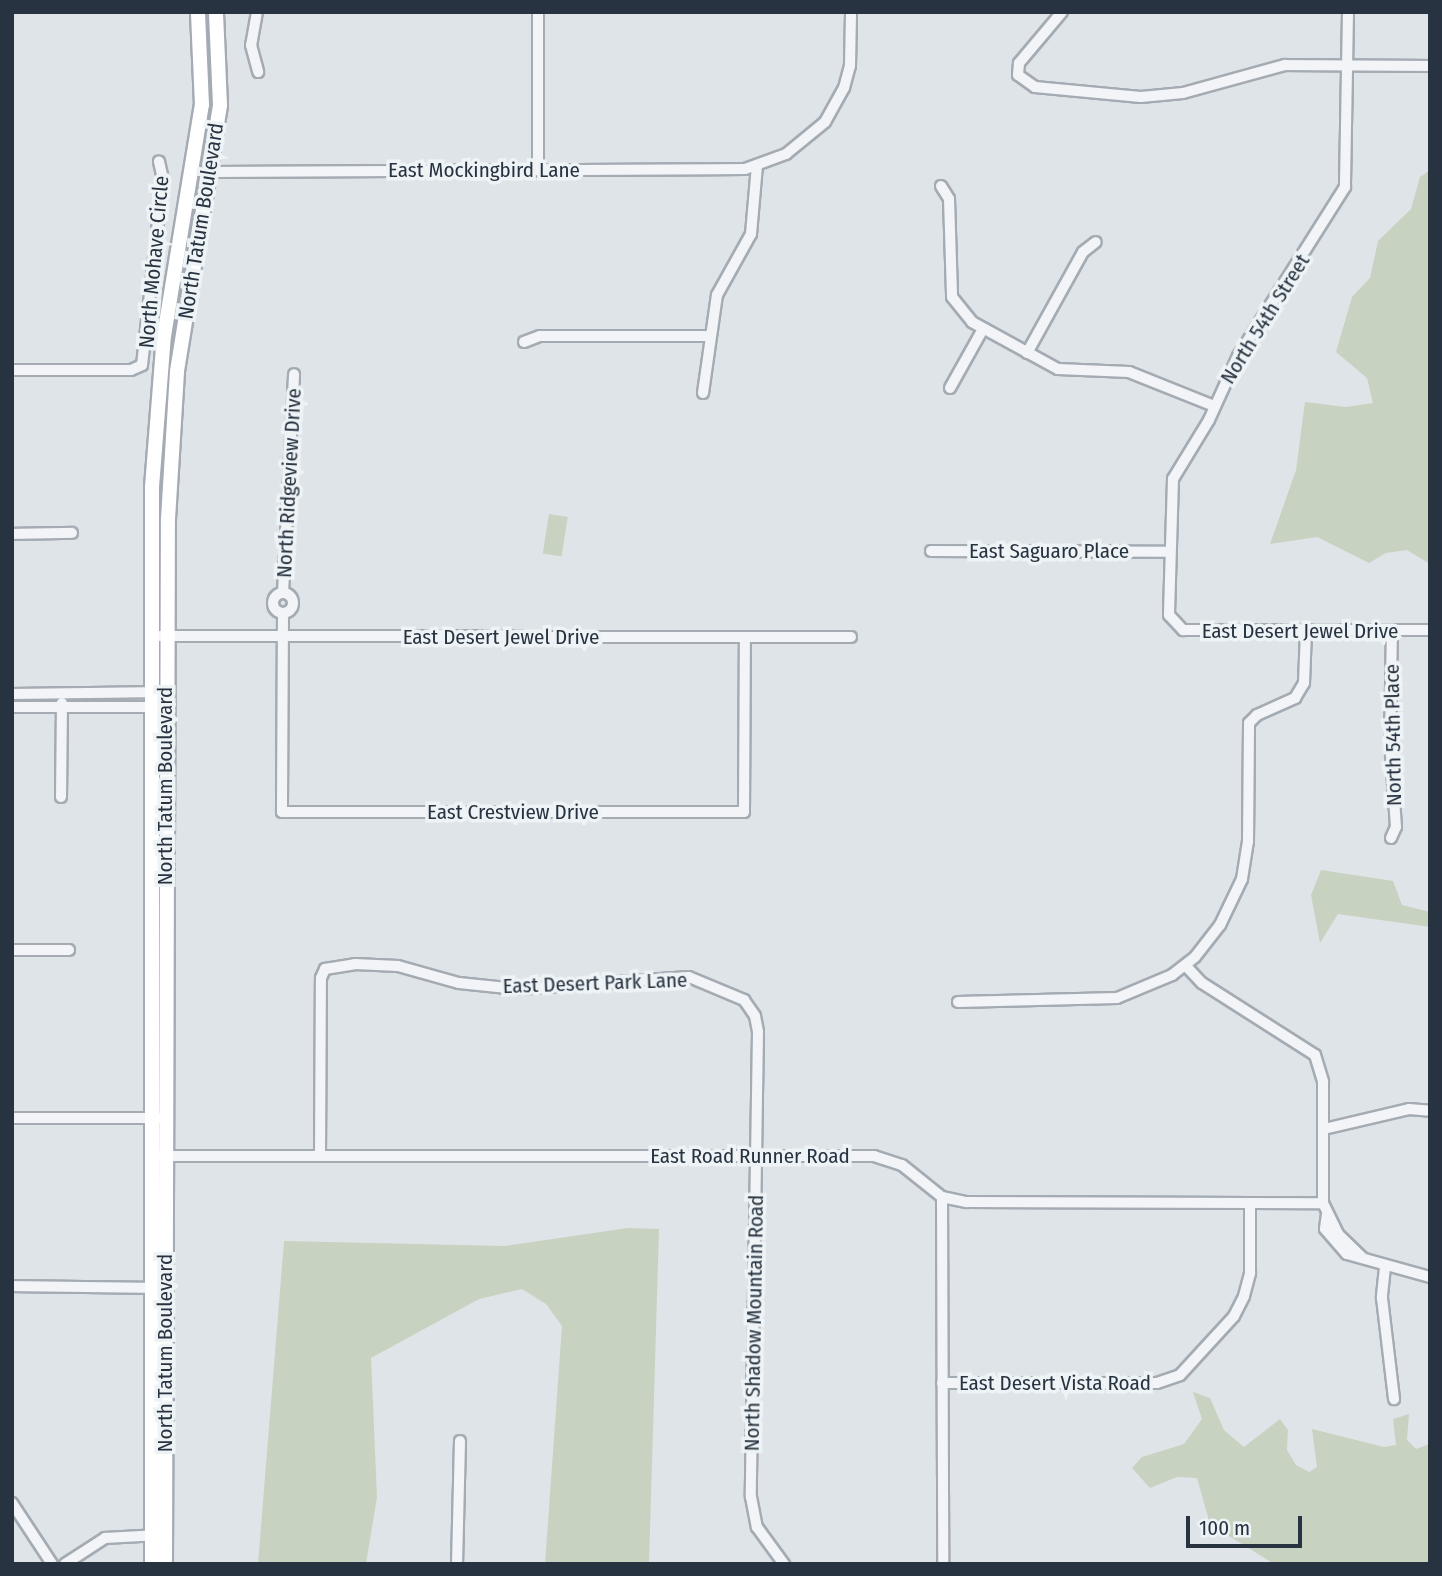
<!DOCTYPE html>
<style>
body{margin:0}
#map{position:relative;width:1442px;height:1576px;overflow:hidden;background:#dfe4e9;font-family:"Fira Sans Condensed",sans-serif}
div>[style]{position:absolute}
[style*='--x']{left:calc(var(--x)*1px);top:calc(var(--y)*1px);width:calc(var(--w)*1px);rotate:calc(var(--a)*1deg)}
.green>*{inset:0;background:#c7d3c0;transform-origin:0 0}
.roads{filter:drop-shadow(2px 0 #a4abb3) drop-shadow(-2px 0 #a4abb3) drop-shadow(0 2px #a4abb3) drop-shadow(0 -2px #a4abb3)}
.minor>*{height:10px;margin:-5px;padding:0 5px;transform-origin:5px;border-radius:5px;background:#f2f4f7}
.minor>.ring{margin:-5px;padding:0;box-sizing:content-box;background:none;border:10px solid #f2f4f7;border-radius:50%}
.major>*{height:14px;margin:-7px;padding:0 7px;transform-origin:7px;border-radius:7px;background:#fff}
span{translate:-50% -50%;white-space:nowrap;text-align:center;line-height:1.15;-webkit-text-stroke:7px #eef3f6;paint-order:stroke}
.street-label{font-size:21px;color:#273340}
.frame{position:absolute;inset:0;border:14px solid #273340;pointer-events:none}
.scale{position:absolute;left:1186px;top:1516px;width:116px;height:32px;box-sizing:border-box;border:4px solid #273340;border-top:0;padding-left:9px;font-size:21px;line-height:24px;white-space:nowrap;color:#273340;-webkit-text-stroke:5px #eef3f6;paint-order:stroke}
</style>
<div id="map">
<div class="green">
<div style="clip-path:polygon(1430px 170px,1430px 564px,1407px 550px,1386px 553px,1369px 563px,1317px 537px,1270px 544px,1296px 470px,1305px 402px,1346px 407px,1373px 403px,1367px 378px,1336px 352px,1352px 297px,1370px 278px,1378px 241px,1411px 209px,1420px 177px)"></div>
<div style="left:549px;top:514px;width:19px;height:40px;rotate:9deg"></div>
<div style="clip-path:polygon(1321px 870px,1393px 881px,1402px 905px,1430px 912px,1430px 927px,1338px 914px,1320px 943px,1311px 895px)"></div>
<div style="clip-path:polygon(628px 1228px,659px 1229px,649px 1564px,545px 1564px,562px 1326px,546px 1304px,522px 1289px,479px 1299px,371px 1358px,377px 1497px,366px 1564px,258px 1564px,284px 1241px,504px 1246px)"></div>
<div style="clip-path:polygon(1193px 1392px,1210px 1398px,1224px 1430px,1244px 1447px,1280px 1419px,1288px 1430px,1287px 1450px,1296px 1465px,1309px 1472px,1317px 1467px,1312px 1429px,1384px 1447px,1396px 1445px,1393px 1419px,1409px 1414px,1407px 1440px,1416px 1449px,1430px 1444px,1430px 1564px,1274px 1564px,1210px 1524px,1197px 1478px,1177px 1477px,1150px 1488px,1132px 1468px,1142px 1457px,1184px 1444px,1202px 1419px)"></div>
</div>
<div class="roads">
<div class="minor">
<div style="--x:257;--y:12;--w:34;--a:100"></div>
<div style="--x:251;--y:45;--w:28;--a:75"></div>
<div style="--x:538;--y:12;--w:158;--a:90"></div>
<div style="--x:1062;--y:12;--w:67;--a:130.1"></div>
<div style="--x:1019;--y:63;--w:12;--a:95"></div>
<div style="--x:1018;--y:75;--w:21;--a:35"></div>
<div style="--x:1035;--y:87;--w:106;--a:5.4"></div>
<div style="--x:1141;--y:97;--w:42;--a:-5.4"></div>
<div style="--x:1183;--y:93;--w:106;--a:-15.4"></div>
<div style="--x:1285;--y:65;--w:145;--a:0.4"></div>
<div style="--x:1348;--y:12;--w:175;--a:91"></div>
<div style="--x:1345;--y:187;--w:200;--a:122.3"></div>
<div style="--x:1238;--y:356;--w:70;--a:114.4"></div>
<div style="--x:1209;--y:420;--w:69;--a:121.4"></div>
<div style="--x:1173;--y:479;--w:136;--a:91.7"></div>
<div style="--x:1169;--y:615;--w:21;--a:47"></div>
<div style="--x:1183;--y:630;--w:247;--a:0"></div>
<div style="--x:211;--y:172;--w:534;--a:-0.32"></div>
<div style="--x:745;--y:169;--w:44;--a:-20.1"></div>
<div style="--x:786;--y:154;--w:50;--a:-39.4"></div>
<div style="--x:825;--y:122;--w:39;--a:-61"></div>
<div style="--x:844;--y:88;--w:23;--a:-75"></div>
<div style="--x:850;--y:66;--w:54;--a:-88.9"></div>
<div style="--x:941;--y:186;--w:15;--a:58"></div>
<div style="--x:949;--y:199;--w:98;--a:88.2"></div>
<div style="--x:952;--y:297;--w:32;--a:51"></div>
<div style="--x:972;--y:322;--w:98;--a:28.7"></div>
<div style="--x:1058;--y:369;--w:71;--a:2.4"></div>
<div style="--x:1129;--y:372;--w:92;--a:21.8"></div>
<div style="--x:524;--y:342;--w:17;--a:-21"></div>
<div style="--x:540;--y:336;--w:169;--a:0"></div>
<div style="--x:1027;--y:353;--w:115;--a:-61"></div>
<div style="--x:1083;--y:252;--w:16;--a:-38"></div>
<div style="--x:12;--y:370;--w:119;--a:0"></div>
<div style="--x:131;--y:370;--w:12;--a:-24"></div>
<div style="--x:142;--y:365;--w:187;--a:-83.6"></div>
<div style="--x:163;--y:179;--w:18;--a:-103"></div>
<div style="--x:950;--y:388;--w:68;--a:-60.8"></div>
<div style="--x:703;--y:393;--w:99;--a:-81.9"></div>
<div style="--x:717;--y:295;--w:70;--a:-60.9"></div>
<div style="--x:751;--y:234;--w:68;--a:-85"></div>
<div style="--x:12;--y:534;--w:60;--a:-1"></div>
<div style="--x:931;--y:551;--w:237;--a:0.2"></div>
<div class="ring" style="left:273px;top:593px;width:10px;height:10px"></div>
<div style="--x:283;--y:593;--w:219;--a:-87.1"></div>
<div style="--x:283;--y:613;--w:199;--a:90.3"></div>
<div style="--x:282;--y:812;--w:462;--a:0"></div>
<div style="--x:744;--y:812;--w:174;--a:-89.7"></div>
<div style="--x:160;--y:636;--w:691;--a:0.08"></div>
<div style="--x:12;--y:694;--w:152;--a:-0.8"></div>
<div style="--x:12;--y:707;--w:152;--a:0"></div>
<div style="--x:61;--y:797;--w:94;--a:-89.4"></div>
<div style="--x:1391;--y:838;--w:12;--a:-66"></div>
<div style="--x:1396;--y:827;--w:85;--a:-94"></div>
<div style="--x:1390;--y:742;--w:111;--a:-89"></div>
<div style="--x:12;--y:950;--w:57;--a:0"></div>
<div style="--x:1186;--y:966;--w:23;--a:47"></div>
<div style="--x:1202;--y:983;--w:134;--a:32.5"></div>
<div style="--x:1315;--y:1055;--w:28;--a:73"></div>
<div style="--x:1323;--y:1082;--w:121;--a:90"></div>
<div style="--x:1323;--y:1203;--w:34;--a:64"></div>
<div style="--x:1338;--y:1234;--w:35;--a:44"></div>
<div style="--x:958;--y:1002;--w:159;--a:-1.4"></div>
<div style="--x:1117;--y:998;--w:60;--a:-22.7"></div>
<div style="--x:1172;--y:975;--w:29;--a:-38"></div>
<div style="--x:1195;--y:957;--w:41;--a:-52"></div>
<div style="--x:1220;--y:925;--w:51;--a:-64.4"></div>
<div style="--x:1242;--y:879;--w:37;--a:-81"></div>
<div style="--x:1248;--y:842;--w:119;--a:-89.5"></div>
<div style="--x:1249;--y:723;--w:11;--a:-45"></div>
<div style="--x:1257;--y:715;--w:42;--a:-24.1"></div>
<div style="--x:1295;--y:698;--w:17;--a:-59"></div>
<div style="--x:1304;--y:683;--w:52;--a:-87.8"></div>
<div style="--x:12;--y:1118;--w:153;--a:0"></div>
<div style="--x:1324;--y:1129;--w:87;--a:-13.2"></div>
<div style="--x:1409;--y:1109;--w:21;--a:5"></div>
<div style="--x:320;--y:1155;--w:177;--a:-89.7"></div>
<div style="--x:321;--y:978;--w:10;--a:-66"></div>
<div style="--x:325;--y:969;--w:30;--a:-9"></div>
<div style="--x:355;--y:964;--w:43;--a:2.7"></div>
<div style="--x:398;--y:966;--w:63;--a:15.6"></div>
<div style="--x:459;--y:983;--w:58;--a:5.9"></div>
<div style="--x:517;--y:989;--w:172;--a:-4"></div>
<div style="--x:689;--y:977;--w:60;--a:22.7"></div>
<div style="--x:744;--y:1000;--w:19;--a:55"></div>
<div style="--x:755;--y:1016;--w:16;--a:79"></div>
<div style="--x:758;--y:1032;--w:465;--a:90.9"></div>
<div style="--x:751;--y:1497;--w:31;--a:79"></div>
<div style="--x:757;--y:1527;--w:46;--a:53.9"></div>
<div style="--x:159;--y:1156;--w:715;--a:0"></div>
<div style="--x:874;--y:1156;--w:29;--a:18"></div>
<div style="--x:902;--y:1165;--w:51;--a:38.7"></div>
<div style="--x:942;--y:1197;--w:25;--a:12"></div>
<div style="--x:966;--y:1202;--w:357;--a:0.2"></div>
<div style="--x:942;--y:1197;--w:367;--a:89.8"></div>
<div style="--x:1327;--y:1214;--w:15;--a:98"></div>
<div style="--x:1325;--y:1229;--w:33;--a:49"></div>
<div style="--x:1347;--y:1254;--w:86;--a:15.5"></div>
<div style="--x:1385;--y:1267;--w:31;--a:96"></div>
<div style="--x:1382;--y:1298;--w:102;--a:83.2"></div>
<div style="--x:12;--y:1286;--w:144;--a:0.8"></div>
<div style="--x:942;--y:1383;--w:215;--a:0"></div>
<div style="--x:1157;--y:1383;--w:24;--a:-19"></div>
<div style="--x:1180;--y:1375;--w:80;--a:-47.5"></div>
<div style="--x:1234;--y:1316;--w:22;--a:-63"></div>
<div style="--x:1244;--y:1296;--w:24;--a:-75"></div>
<div style="--x:1250;--y:1273;--w:70;--a:-90"></div>
<div style="--x:12;--y:1503;--w:73;--a:56.7"></div>
<div style="--x:65;--y:1564;--w:48;--a:-33"></div>
<div style="--x:105;--y:1538;--w:54;--a:-3.2"></div>
<div style="--x:457;--y:1564;--w:123;--a:-88.6"></div>
</div>
<div class="major">
<div style="--x:152;--y:1564;--w:1077;--a:-90"></div>
<div style="--x:152;--y:487;--w:151;--a:-85.5"></div>
<div style="--x:164;--y:336;--w:234;--a:-80.7"></div>
<div style="--x:202;--y:105;--w:93;--a:-92.5"></div>
<div style="--x:165;--y:1564;--w:1045;--a:-89.84"></div>
<div style="--x:168;--y:519;--w:148;--a:-86.5"></div>
<div style="--x:177;--y:371;--w:269;--a:-80.8"></div>
<div style="--x:220;--y:105;--w:93;--a:-92.5"></div>
</div>
</div>
<div class="street-label">
<span style="left:484px;top:170px">East Mockingbird Lane</span>
<span style="left:201px;top:221px;rotate:-81deg">North Tatum Boulevard</span>
<span style="left:154px;top:262px;rotate:-85deg">North Mohave Circle</span>
<span style="left:1265px;top:319px;rotate:-58deg">North 54th Street</span>
<span style="left:289px;top:483px;rotate:-87deg">North Ridgeview Drive</span>
<span style="left:1049px;top:551px">East Saguaro Place</span>
<span style="left:1300px;top:631px">East Desert Jewel Drive</span>
<span style="left:501px;top:637px">East Desert Jewel Drive</span>
<span style="left:1393px;top:735px;rotate:-91deg">North 54th Place</span>
<span style="left:165px;top:786px;rotate:-90deg">North Tatum Boulevard</span>
<span style="left:513px;top:812px">East Crestview Drive</span>
<span style="left:595px;top:983px;rotate:-2deg">East Desert Park Lane</span>
<span style="left:750px;top:1156px">East Road Runner Road</span>
<span style="left:754px;top:1323px;rotate:-89deg">North Shadow Mountain Road</span>
<span style="left:165px;top:1353px;rotate:-90deg">North Tatum Boulevard</span>
<span style="left:1055px;top:1383px">East Desert Vista Road</span>
</div>
<div class="frame"></div>
<div class="scale">100 m</div>
</div>
